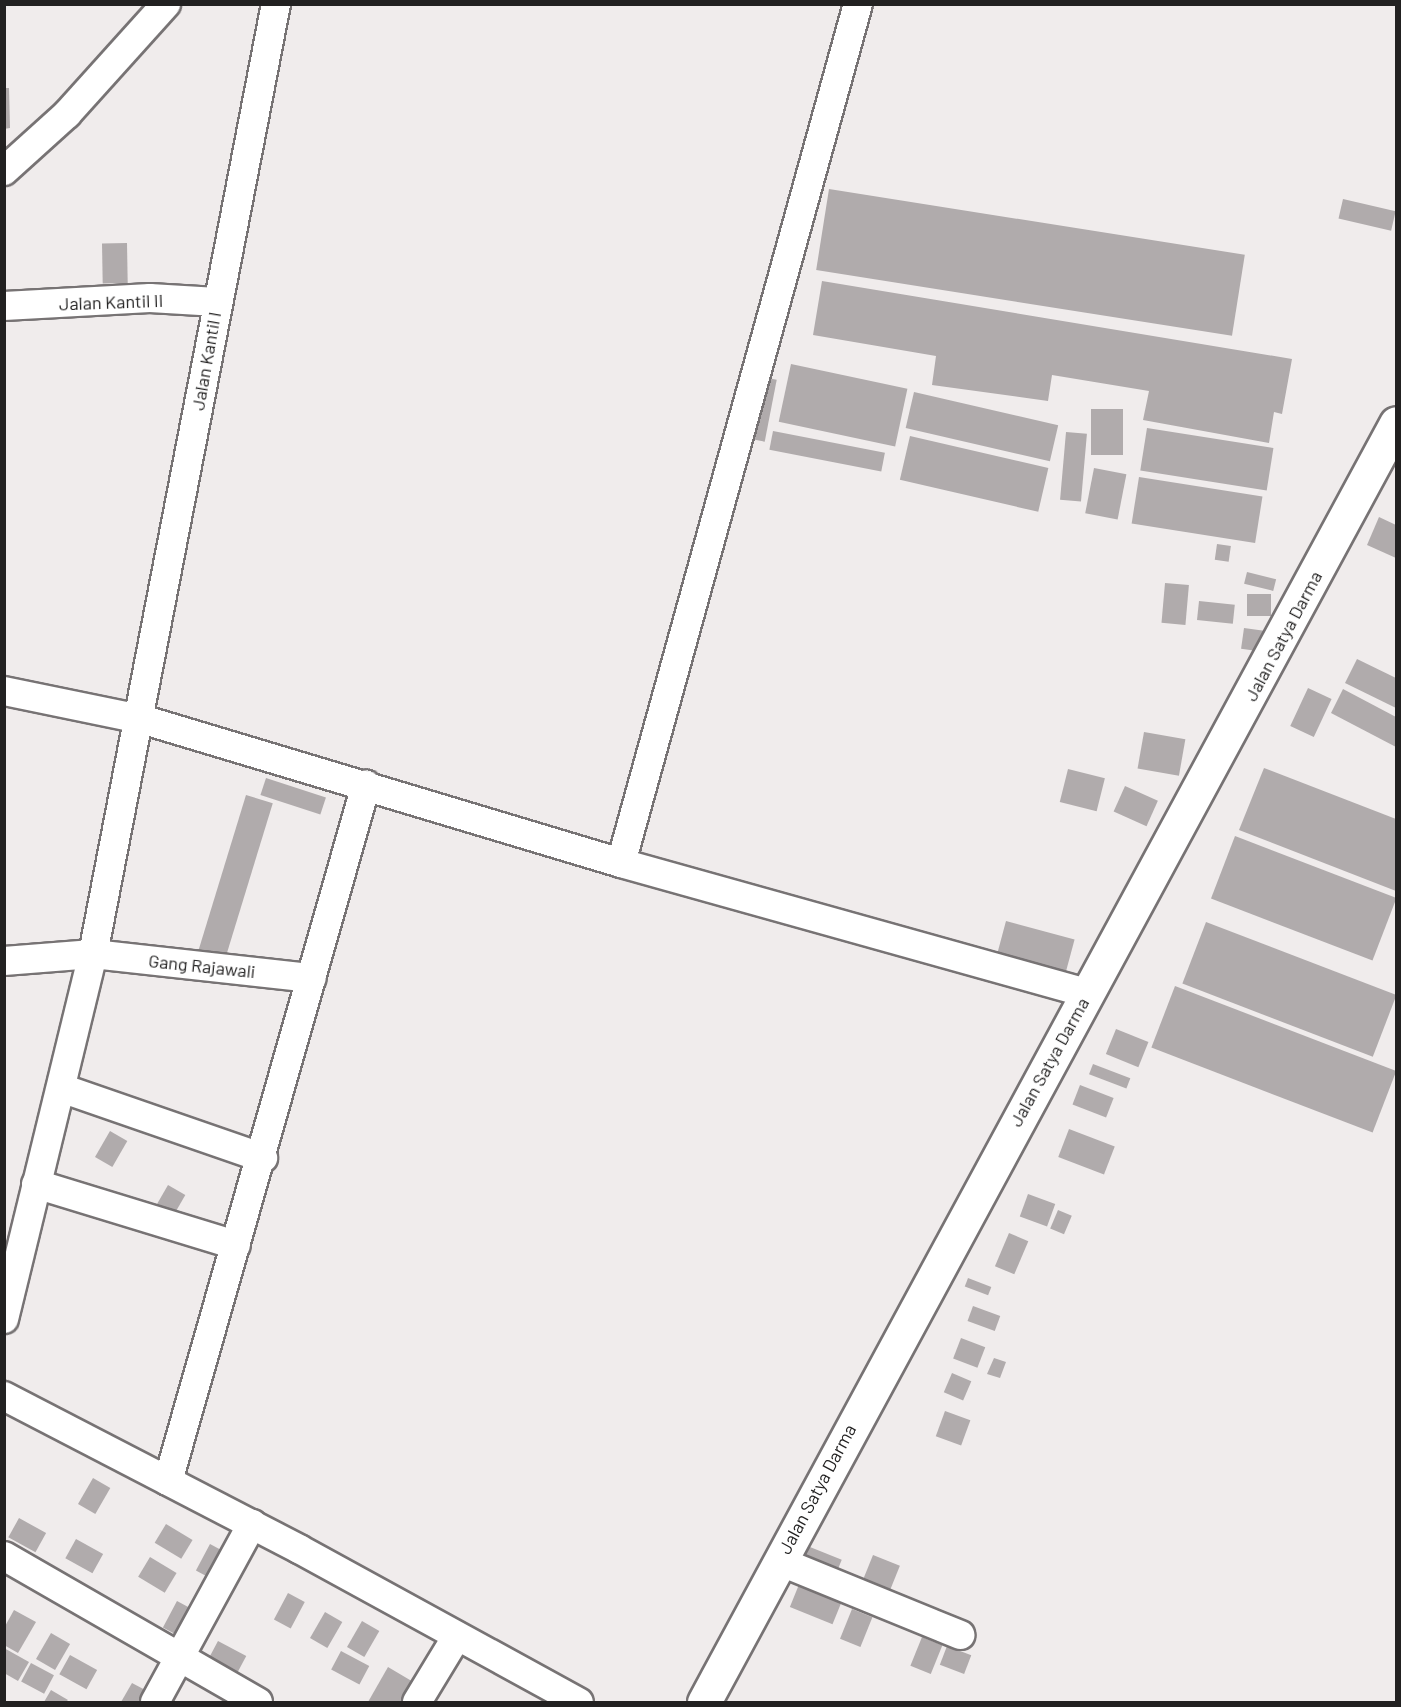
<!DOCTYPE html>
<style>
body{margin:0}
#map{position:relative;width:1401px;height:1707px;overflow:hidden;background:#f0ecec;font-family:Barlow,sans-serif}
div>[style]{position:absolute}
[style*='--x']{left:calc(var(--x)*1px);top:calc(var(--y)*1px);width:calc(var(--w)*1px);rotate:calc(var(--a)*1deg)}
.building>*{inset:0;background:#b0abac;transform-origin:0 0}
.roads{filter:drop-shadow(2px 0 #777374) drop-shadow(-2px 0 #777374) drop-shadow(0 2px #777374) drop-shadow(0 -2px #777374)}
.minor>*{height:28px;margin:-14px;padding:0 14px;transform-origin:14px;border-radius:14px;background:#fff}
.major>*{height:33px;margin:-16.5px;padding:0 16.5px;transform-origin:16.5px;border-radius:16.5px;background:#fff}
span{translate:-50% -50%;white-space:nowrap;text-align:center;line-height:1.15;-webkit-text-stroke:6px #fff;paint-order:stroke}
.street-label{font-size:18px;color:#222121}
.frame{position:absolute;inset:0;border:6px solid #222121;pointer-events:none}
</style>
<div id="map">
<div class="building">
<div style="clip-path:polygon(4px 88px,9px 88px,10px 128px,4px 129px)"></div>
<div style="left:829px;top:189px;width:421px;height:82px;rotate:9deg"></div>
<div style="left:1343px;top:199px;width:54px;height:20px;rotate:13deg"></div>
<div style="left:127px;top:243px;width:40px;height:25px;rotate:89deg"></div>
<div style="clip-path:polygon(822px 281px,1292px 359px,1282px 414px,1274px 412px,1269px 443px,1143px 420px,1149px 391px,1052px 375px,1048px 401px,932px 385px,936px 356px,813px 335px)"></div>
<div style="left:791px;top:364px;width:119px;height:59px;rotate:12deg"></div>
<div style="left:762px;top:377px;width:15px;height:63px;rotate:11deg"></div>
<div style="left:914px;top:392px;width:148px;height:37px;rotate:13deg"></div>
<div style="left:1091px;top:409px;width:32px;height:46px"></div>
<div style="left:1147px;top:428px;width:128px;height:43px;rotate:9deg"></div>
<div style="left:773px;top:431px;width:114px;height:19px;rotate:11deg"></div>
<div style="left:1066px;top:432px;width:21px;height:68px;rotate:5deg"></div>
<div style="left:910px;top:436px;width:142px;height:45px;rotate:13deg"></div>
<div style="left:1094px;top:468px;width:33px;height:46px;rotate:11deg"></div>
<div style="left:1139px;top:477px;width:125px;height:47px;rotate:9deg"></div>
<div style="clip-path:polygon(1379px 517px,1396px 525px,1396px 558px,1367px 545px)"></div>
<div style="left:1217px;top:544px;width:14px;height:16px;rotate:8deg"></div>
<div style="left:1247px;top:572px;width:30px;height:12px;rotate:14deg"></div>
<div style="left:1165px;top:583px;width:24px;height:40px;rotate:5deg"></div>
<div style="left:1247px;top:594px;width:24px;height:22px"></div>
<div style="left:1199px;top:601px;width:36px;height:19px;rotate:6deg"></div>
<div style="left:1244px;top:628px;width:22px;height:21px;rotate:8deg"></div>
<div style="clip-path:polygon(1357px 659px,1396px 678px,1396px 708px,1345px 683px)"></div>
<div style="left:1308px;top:688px;width:26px;height:42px;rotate:25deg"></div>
<div style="clip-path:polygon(1343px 689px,1396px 717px,1396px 747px,1331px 713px)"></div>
<div style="left:1144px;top:732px;width:42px;height:37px;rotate:10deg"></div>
<div style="clip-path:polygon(1264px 768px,1396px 819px,1396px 891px,1239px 830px)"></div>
<div style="left:1068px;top:769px;width:38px;height:34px;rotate:14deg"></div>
<div style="left:266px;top:778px;width:63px;height:18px;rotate:18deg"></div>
<div style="left:1125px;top:786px;width:36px;height:28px;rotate:24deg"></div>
<div style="left:246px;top:795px;width:28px;height:164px;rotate:17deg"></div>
<div style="left:1235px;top:836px;width:173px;height:67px;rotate:21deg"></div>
<div style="left:1006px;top:921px;width:71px;height:46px;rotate:15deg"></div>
<div style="left:1206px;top:922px;width:204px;height:66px;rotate:21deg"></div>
<div style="left:1175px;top:986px;width:237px;height:66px;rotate:21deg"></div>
<div style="left:1116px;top:1029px;width:35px;height:27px;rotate:22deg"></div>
<div style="left:1093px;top:1064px;width:40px;height:11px;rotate:21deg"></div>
<div style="left:1080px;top:1085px;width:36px;height:21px;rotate:21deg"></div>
<div style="left:1069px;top:1129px;width:49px;height:30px;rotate:21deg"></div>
<div style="left:110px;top:1131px;width:20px;height:30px;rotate:30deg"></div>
<div style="left:168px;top:1185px;width:20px;height:30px;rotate:30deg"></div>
<div style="left:1028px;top:1194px;width:29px;height:24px;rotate:20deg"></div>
<div style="left:1058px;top:1210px;width:15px;height:20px;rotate:23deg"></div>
<div style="left:1009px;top:1233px;width:21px;height:36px;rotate:23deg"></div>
<div style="left:968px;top:1278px;width:25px;height:9px;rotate:21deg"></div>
<div style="left:973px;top:1306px;width:29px;height:16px;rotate:20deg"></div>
<div style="left:961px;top:1338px;width:26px;height:22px;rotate:21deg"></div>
<div style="clip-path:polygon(994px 1358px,1006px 1362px,1000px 1378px,987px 1374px)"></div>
<div style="left:952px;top:1373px;width:21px;height:21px;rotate:23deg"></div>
<div style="left:945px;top:1411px;width:27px;height:27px;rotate:20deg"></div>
<div style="left:93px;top:1478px;width:20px;height:30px;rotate:30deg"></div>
<div style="left:19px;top:1518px;width:31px;height:22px;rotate:29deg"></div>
<div style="left:166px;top:1524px;width:31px;height:22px;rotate:31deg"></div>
<div style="left:76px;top:1539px;width:31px;height:22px;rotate:29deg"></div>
<div style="left:800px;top:1543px;width:45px;height:22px;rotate:22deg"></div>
<div style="left:210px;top:1544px;width:19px;height:30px;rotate:28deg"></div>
<div style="left:873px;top:1555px;width:29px;height:32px;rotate:22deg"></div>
<div style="left:150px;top:1557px;width:31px;height:23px;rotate:31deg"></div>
<div style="left:800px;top:1582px;width:46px;height:27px;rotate:22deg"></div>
<div style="left:288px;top:1593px;width:19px;height:30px;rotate:28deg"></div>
<div style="left:177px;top:1601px;width:19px;height:30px;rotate:28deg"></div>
<div style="left:852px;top:1609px;width:22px;height:32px;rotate:22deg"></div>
<div style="clip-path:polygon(14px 1610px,36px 1622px,18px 1653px,4px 1645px,4px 1628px)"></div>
<div style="left:325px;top:1612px;width:20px;height:30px;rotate:30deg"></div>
<div style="left:362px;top:1621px;width:20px;height:30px;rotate:30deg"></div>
<div style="left:51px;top:1633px;width:22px;height:30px;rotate:30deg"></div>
<div style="left:922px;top:1637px;width:22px;height:31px;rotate:22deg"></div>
<div style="left:218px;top:1641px;width:32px;height:21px;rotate:28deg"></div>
<div style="left:947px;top:1646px;width:26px;height:20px;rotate:21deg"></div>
<div style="clip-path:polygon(4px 1648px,29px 1662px,18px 1681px,4px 1673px)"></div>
<div style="left:341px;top:1651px;width:32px;height:21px;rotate:28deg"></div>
<div style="left:70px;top:1655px;width:31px;height:22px;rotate:29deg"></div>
<div style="left:31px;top:1663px;width:26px;height:21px;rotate:28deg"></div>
<div style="clip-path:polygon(388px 1667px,415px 1683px,404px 1702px,368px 1702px)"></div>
<div style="clip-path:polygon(132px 1683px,149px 1692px,143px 1702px,121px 1702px)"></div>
<div style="clip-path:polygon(51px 1690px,68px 1700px,66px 1702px,44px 1702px)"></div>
</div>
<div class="roads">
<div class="minor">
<div style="--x:4;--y:171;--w:85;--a:-42.1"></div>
<div style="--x:67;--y:114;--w:148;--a:-48"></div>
<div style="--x:4;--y:306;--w:146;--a:-3.1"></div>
<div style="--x:150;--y:298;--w:67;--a:3.4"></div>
<div style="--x:4;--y:691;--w:140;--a:11.6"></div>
<div style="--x:141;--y:719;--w:501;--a:16.7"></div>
<div style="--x:621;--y:863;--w:484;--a:15.6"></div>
<div style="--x:621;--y:863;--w:891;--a:-74.58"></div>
<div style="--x:4;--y:961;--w:89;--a:-4.5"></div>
<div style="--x:93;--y:954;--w:220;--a:6.3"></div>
<div style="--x:61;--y:1088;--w:214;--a:19.1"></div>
<div style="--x:36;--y:1184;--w:209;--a:17"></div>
<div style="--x:4;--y:1319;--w:376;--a:-76.3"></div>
<div style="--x:93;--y:954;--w:967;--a:-79.1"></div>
<div style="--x:4;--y:1396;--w:332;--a:27.4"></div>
<div style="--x:299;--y:1549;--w:319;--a:28.7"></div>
<div style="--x:168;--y:1481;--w:724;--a:-74.12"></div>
<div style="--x:4;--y:1556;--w:293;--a:29.9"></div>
<div style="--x:779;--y:1561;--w:196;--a:22.2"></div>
<div style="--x:155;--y:1702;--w:203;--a:-61.4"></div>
<div style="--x:417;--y:1702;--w:77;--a:-58.8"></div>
</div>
<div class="major">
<div style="--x:704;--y:1702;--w:1454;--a:-61.58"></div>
</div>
</div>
<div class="street-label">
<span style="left:111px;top:302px;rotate:-2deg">Jalan Kantil II</span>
<span style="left:206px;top:361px;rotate:-80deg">Jalan Kantil I</span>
<span style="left:1283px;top:636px;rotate:-62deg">Jalan Satya Darma</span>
<span style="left:202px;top:966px;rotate:6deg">Gang Rajawali</span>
<span style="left:1049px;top:1062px;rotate:-61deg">Jalan Satya Darma</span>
<span style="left:817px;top:1489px;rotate:-62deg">Jalan Satya Darma</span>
</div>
<div class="frame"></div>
</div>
